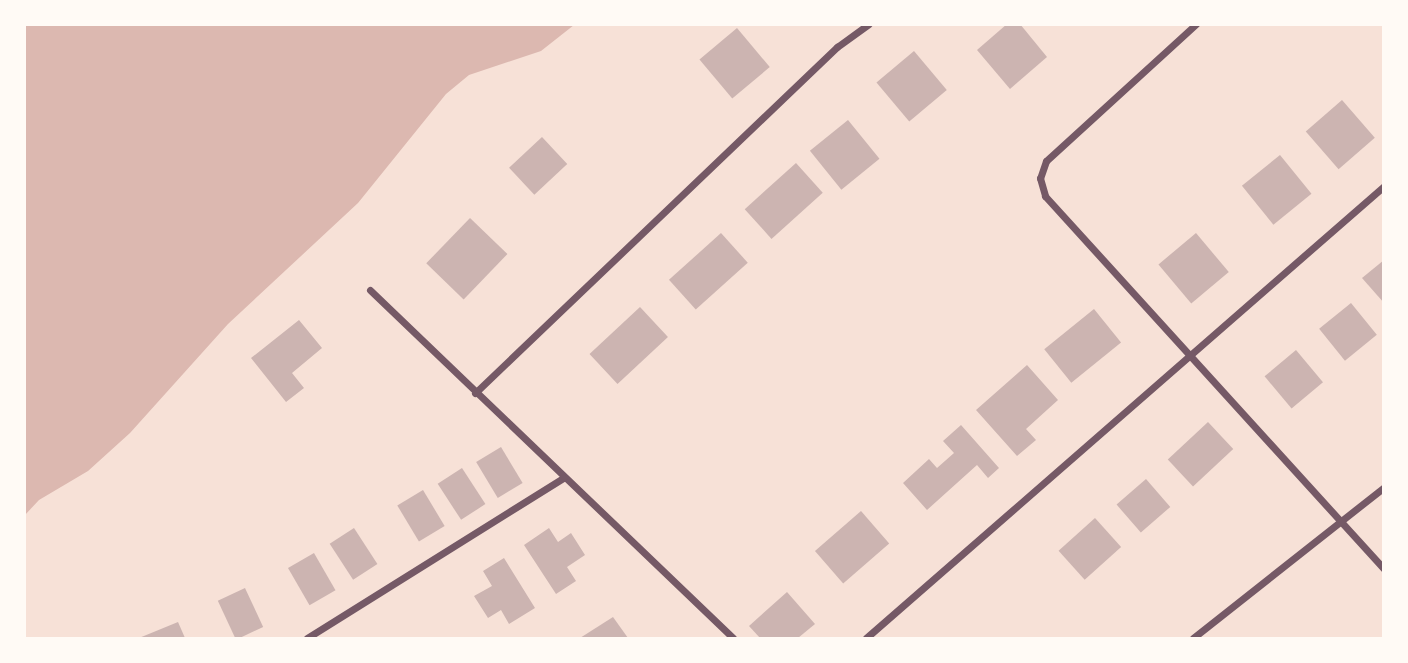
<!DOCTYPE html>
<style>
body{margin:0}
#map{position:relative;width:1408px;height:663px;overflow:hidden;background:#f7e1d7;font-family:Roboto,sans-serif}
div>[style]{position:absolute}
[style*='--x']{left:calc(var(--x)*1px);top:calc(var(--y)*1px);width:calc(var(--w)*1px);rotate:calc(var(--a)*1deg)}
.water>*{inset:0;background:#dcb8b0}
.building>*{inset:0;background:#ccb4b1;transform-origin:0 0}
.minor>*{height:7px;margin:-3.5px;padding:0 3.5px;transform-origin:3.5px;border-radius:3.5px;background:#755966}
span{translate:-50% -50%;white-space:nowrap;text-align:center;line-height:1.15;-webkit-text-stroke:5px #fffaf5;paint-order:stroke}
.frame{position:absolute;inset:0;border:26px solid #fffaf5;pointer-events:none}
</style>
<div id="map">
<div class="water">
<div style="clip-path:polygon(25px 24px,574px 24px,574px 25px,541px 51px,469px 75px,446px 94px,358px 203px,228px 324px,130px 433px,88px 471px,39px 500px,25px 515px)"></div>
</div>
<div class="building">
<div style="clip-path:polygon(1007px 24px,1020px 24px,1047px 57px,1010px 89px,977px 50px)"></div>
<div style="left:737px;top:28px;width:51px;height:49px;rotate:50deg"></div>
<div style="left:914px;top:51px;width:51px;height:49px;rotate:50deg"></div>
<div style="left:1342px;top:100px;width:50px;height:48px;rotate:49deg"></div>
<div style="left:848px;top:120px;width:50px;height:49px;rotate:51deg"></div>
<div style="left:542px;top:137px;width:37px;height:45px;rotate:47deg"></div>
<div style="left:1280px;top:155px;width:50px;height:49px;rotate:51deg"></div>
<div style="left:796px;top:163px;width:40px;height:69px;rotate:48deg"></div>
<div style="left:470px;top:218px;width:52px;height:63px;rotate:44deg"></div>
<div style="left:721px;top:233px;width:40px;height:70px;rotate:48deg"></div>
<div style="left:1196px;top:233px;width:51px;height:49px;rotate:50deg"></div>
<div style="clip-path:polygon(1384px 260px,1384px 303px,1362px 278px)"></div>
<div style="left:1351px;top:303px;width:41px;height:41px;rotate:51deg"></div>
<div style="left:640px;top:307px;width:41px;height:69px;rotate:47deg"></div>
<div style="left:1094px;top:309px;width:43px;height:64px;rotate:51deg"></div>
<div style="clip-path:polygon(299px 320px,322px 348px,292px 373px,304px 388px,286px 402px,251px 358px)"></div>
<div style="left:1296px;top:350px;width:42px;height:41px;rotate:50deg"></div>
<div style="clip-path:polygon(1027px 365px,1058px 400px,1026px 429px,1036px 440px,1017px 456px,976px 410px)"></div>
<div style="left:1208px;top:422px;width:37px;height:55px;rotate:47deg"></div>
<div style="clip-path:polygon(961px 425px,999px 468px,988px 478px,977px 465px,927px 510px,903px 483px,929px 459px,937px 468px,954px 453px,943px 441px)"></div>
<div style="left:501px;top:447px;width:42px;height:29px;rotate:59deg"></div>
<div style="left:462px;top:468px;width:43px;height:29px;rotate:57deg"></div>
<div style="left:1146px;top:479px;width:37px;height:39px;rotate:49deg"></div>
<div style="left:423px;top:490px;width:42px;height:30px;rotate:59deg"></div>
<div style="left:861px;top:511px;width:43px;height:61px;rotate:49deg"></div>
<div style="left:1095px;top:518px;width:39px;height:49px;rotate:48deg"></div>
<div style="left:354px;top:528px;width:43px;height:29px;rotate:57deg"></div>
<div style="clip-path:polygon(549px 528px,558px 542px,571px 533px,585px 555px,567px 567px,576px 581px,556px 594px,524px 545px)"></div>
<div style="left:314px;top:553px;width:43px;height:30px;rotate:60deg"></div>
<div style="clip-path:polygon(504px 558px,535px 608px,509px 624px,501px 610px,488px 618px,474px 596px,492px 586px,483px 571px)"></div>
<div style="left:245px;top:588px;width:43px;height:30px;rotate:65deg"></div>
<div style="clip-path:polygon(787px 592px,815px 624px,798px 638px,760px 638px,749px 626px)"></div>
<div style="clip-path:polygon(613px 617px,628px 638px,580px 638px)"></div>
<div style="clip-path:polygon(178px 622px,185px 638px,139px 638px)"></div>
</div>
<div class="minor">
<div style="--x:1196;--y:24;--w:203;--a:137.6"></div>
<div style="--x:1046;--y:161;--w:18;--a:109"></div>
<div style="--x:1040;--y:178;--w:19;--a:74"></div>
<div style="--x:1045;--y:196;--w:504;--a:47.73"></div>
<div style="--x:370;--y:290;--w:503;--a:43.79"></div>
<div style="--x:475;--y:393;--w:501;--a:-43.71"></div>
<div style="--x:837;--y:47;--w:39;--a:-36"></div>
<div style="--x:307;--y:638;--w:302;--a:-32"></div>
<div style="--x:866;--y:638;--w:687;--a:-41.11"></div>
<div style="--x:1193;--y:638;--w:243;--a:-38.3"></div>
</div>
<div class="frame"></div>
</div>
